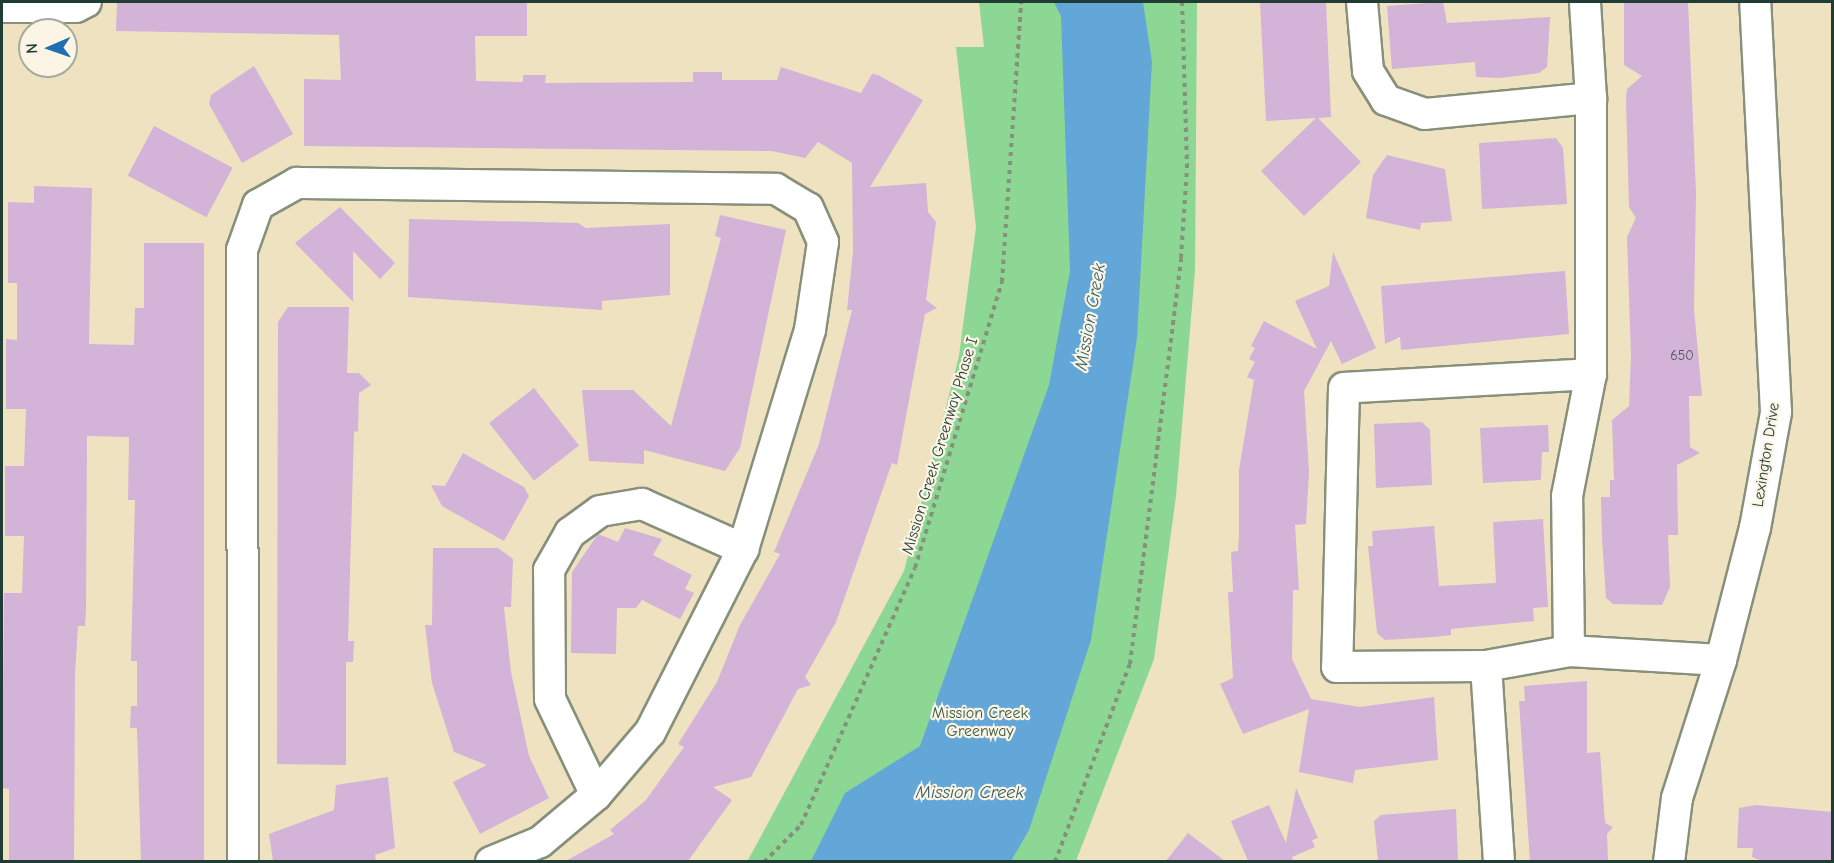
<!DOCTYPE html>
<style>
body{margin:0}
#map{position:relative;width:1834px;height:863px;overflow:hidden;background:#eee2c1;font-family:"Comic Neue",sans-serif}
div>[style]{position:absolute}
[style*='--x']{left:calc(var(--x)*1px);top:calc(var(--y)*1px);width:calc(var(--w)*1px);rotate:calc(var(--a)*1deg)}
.green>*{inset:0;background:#8cd794}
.water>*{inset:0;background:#62a7d7}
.building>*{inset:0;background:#d3b3d7;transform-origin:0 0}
.path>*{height:4px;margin-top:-2px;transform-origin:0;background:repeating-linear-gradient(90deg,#86907a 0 4.5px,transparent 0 9px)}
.roads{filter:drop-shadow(2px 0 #86907a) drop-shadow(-2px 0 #86907a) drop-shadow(0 2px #86907a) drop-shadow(0 -2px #86907a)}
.minor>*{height:30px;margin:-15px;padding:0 15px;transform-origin:15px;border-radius:15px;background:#fff}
span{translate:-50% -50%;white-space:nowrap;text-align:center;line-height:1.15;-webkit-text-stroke:4.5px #fcf5e5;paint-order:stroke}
.number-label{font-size:14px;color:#4c5a5d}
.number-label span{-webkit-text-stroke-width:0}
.street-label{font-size:16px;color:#1f3d34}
.park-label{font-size:16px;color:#355c47}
.water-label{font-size:18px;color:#335d65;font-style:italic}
.frame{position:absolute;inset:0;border:3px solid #1f3d34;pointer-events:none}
.north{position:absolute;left:18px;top:18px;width:60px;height:60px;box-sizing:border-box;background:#fcf5e5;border:2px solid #a4ab9e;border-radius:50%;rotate:268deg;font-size:16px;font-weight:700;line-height:24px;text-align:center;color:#1f3d34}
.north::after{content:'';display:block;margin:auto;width:21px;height:27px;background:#1f6fb2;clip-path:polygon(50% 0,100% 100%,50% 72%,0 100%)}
</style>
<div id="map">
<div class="green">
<div style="clip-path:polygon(979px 2px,1197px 2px,1195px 271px,1176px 496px,1154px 659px,1076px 861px,747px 862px,904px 571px,959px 356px,976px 227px,956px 47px,984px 47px)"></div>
</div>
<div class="water">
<div style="clip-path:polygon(1054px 2px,1143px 2px,1152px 62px,1137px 338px,1091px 640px,1029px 830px,1011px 861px,811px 861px,845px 793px,920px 746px,1049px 385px,1070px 271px,1061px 16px)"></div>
</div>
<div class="building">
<div style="clip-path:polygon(117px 2px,527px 3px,527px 36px,475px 36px,476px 81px,523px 82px,523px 75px,546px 75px,545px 83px,693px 82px,693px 72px,722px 72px,722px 80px,777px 80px,781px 67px,861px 93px,872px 74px,878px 75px,923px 100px,870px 187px,926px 183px,928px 212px,936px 222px,926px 300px,937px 308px,925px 314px,897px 465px,892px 463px,836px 622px,805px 677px,811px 685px,798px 689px,751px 777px,713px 787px,732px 800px,688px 861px,566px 861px,614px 834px,610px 830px,646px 800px,684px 747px,678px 744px,717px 682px,740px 625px,780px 554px,774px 552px,819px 444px,852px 310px,847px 310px,853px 252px,852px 163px,818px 142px,805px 158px,772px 151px,304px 146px,304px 79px,341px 80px,339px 35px,116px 31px)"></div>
<div style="clip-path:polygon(1260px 2px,1326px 2px,1331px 117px,1318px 118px,1361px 162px,1304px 216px,1261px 171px,1316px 118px,1266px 121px)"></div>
<div style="clip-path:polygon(1443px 2px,1447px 23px,1550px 17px,1547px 67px,1539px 73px,1500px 78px,1476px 77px,1475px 62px,1392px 69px,1387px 6px)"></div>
<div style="clip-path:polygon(1624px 2px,1688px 2px,1696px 193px,1694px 309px,1702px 396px,1689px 396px,1690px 447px,1700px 453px,1677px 465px,1678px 535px,1668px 535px,1670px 587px,1662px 605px,1613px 604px,1606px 598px,1602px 538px,1601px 497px,1610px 497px,1610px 480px,1614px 480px,1612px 420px,1629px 406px,1631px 356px,1627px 237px,1636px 218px,1629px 207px,1626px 98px,1627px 89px,1642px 76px,1624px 65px)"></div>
<div style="clip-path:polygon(254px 66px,293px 134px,242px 163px,209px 104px,211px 95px)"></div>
<div style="left:154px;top:126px;width:89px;height:56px;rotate:28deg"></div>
<div style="clip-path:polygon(1556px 138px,1563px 148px,1567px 204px,1482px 209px,1479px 143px)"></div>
<div style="clip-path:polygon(1387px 155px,1445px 169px,1452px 221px,1421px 223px,1420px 230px,1366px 218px,1373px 175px)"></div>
<div style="clip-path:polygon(34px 186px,92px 188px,89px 344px,134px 345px,135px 308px,144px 308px,144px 243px,204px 243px,204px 861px,141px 861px,137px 728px,130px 728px,131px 706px,137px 706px,137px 661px,131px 661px,135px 500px,128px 500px,129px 437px,87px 436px,86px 608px,85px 626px,78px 626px,75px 673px,74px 861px,9px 861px,9px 789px,2px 788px,4px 593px,22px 593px,24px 536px,5px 536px,5px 466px,24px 466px,26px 409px,6px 409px,6px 339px,17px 340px,17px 283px,8px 283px,8px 202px,34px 203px)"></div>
<div style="clip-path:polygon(340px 207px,395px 263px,380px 279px,353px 251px,353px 302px,295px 243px)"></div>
<div style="clip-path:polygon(720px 215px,786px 230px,740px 448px,725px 471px,644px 450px,644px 464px,589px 461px,582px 390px,633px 390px,671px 426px,721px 238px,715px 236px)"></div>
<div style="clip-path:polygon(409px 219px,578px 223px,586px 228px,670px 224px,670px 295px,602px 301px,602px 310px,408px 297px)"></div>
<div style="clip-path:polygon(1333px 252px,1376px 348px,1342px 364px,1331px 341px,1304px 391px,1309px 472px,1306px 524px,1295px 525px,1299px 590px,1293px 590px,1292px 659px,1311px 699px,1360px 707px,1434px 697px,1438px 760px,1355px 770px,1353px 783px,1299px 772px,1309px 709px,1243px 734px,1220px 684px,1233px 678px,1228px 592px,1233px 592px,1231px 552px,1238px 551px,1239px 536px,1239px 470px,1254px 380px,1247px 377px,1255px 362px,1249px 359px,1255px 348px,1251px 346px,1264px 321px,1317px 349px,1295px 301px,1329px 286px)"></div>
<div style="clip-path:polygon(1565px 271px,1569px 334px,1401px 350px,1400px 337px,1385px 344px,1381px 286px)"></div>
<div style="clip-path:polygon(288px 307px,349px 307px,347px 373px,359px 373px,371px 385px,359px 393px,358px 432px,354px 431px,348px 641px,354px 641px,353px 662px,346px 662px,346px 765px,277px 764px,278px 322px)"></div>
<div style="left:534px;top:388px;width:73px;height:57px;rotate:52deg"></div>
<div style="clip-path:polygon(1422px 422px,1430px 430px,1432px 485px,1376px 488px,1374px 424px)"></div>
<div style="clip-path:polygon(1548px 425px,1549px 452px,1542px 452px,1541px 480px,1483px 483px,1480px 428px)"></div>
<div style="clip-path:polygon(463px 453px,524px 487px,529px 496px,504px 541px,442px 506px,431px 485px,445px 486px)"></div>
<div style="clip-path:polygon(1543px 519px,1548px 607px,1533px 608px,1534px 621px,1451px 629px,1451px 635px,1434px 637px,1385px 640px,1377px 633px,1368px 546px,1373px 546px,1372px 531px,1434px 526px,1439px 586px,1496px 583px,1493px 522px)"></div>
<div style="clip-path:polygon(625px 528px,662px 539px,653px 555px,692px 575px,685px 589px,694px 593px,680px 619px,642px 600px,636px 608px,617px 608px,616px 654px,571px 653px,572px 572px,598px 534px,618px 542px)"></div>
<div style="clip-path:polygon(433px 548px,498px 548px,513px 559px,511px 607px,504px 607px,511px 672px,529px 756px,549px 798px,480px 834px,453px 782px,487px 765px,454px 752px,432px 683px,425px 625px,432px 625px)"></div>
<div style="clip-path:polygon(1587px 681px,1587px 753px,1600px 752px,1605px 823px,1613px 827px,1607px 834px,1608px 861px,1530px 861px,1519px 701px,1525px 701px,1524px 686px)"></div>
<div style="clip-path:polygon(388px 777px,395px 848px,375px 855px,376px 861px,273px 861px,269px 834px,334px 810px,336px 785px)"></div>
<div style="clip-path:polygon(1296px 788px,1318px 838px,1312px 840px,1315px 847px,1292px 857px,1293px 861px,1248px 861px,1231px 821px,1269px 805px,1286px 843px)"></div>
<div style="clip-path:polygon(1756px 805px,1833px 812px,1833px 861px,1762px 861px,1752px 857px,1753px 848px,1737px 848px,1739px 808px)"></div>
<div style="clip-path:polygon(1456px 809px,1458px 861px,1378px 861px,1374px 821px,1381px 815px)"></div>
<div style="clip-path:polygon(1188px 833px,1225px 861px,1166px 861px)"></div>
</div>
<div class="path">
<div style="--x:764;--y:862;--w:52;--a:-45"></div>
<div style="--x:801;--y:825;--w:281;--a:-66.1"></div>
<div style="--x:915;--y:568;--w:299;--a:-73.1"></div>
<div style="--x:1002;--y:282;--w:281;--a:-86.1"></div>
<div style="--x:1055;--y:862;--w:212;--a:-69.3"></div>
<div style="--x:1130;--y:664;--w:409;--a:-82.8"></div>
<div style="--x:1181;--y:258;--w:90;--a:-86.2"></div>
<div style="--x:1187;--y:168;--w:166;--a:-91.7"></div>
</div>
<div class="roads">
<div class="minor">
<div style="--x:1362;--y:2;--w:69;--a:85"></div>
<div style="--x:1368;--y:71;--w:34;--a:58"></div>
<div style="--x:1386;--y:100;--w:41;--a:19.7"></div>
<div style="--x:1425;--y:114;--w:167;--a:-5.5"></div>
<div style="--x:2;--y:7;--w:74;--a:0"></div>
<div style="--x:76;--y:7;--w:11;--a:-27"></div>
<div style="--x:1591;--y:374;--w:247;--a:176.8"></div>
<div style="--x:1344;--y:388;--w:279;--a:91.4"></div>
<div style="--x:1337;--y:667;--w:149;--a:-0.4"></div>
<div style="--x:1486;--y:666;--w:84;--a:-10.2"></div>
<div style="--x:1569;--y:651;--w:152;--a:3.4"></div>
<div style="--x:1569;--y:651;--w:155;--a:-90.7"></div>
<div style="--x:1567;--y:496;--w:124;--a:-78.9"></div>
<div style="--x:1591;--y:374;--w:276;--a:-90"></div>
<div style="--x:1591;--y:98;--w:96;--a:-93.6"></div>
<div style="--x:1486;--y:666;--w:196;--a:86.2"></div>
<div style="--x:596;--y:795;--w:106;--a:-115.6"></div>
<div style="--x:550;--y:699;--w:129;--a:-90.4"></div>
<div style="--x:549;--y:570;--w:43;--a:-60.4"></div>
<div style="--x:570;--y:533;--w:37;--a:-36"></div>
<div style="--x:600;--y:511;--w:43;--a:-9.5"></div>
<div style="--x:642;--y:504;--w:111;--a:24"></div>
<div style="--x:243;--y:862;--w:612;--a:-90.09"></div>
<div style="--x:242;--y:250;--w:48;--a:-70.4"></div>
<div style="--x:258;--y:205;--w:45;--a:-29.4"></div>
<div style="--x:297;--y:183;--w:479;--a:0.7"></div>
<div style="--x:776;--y:189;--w:37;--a:31"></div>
<div style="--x:808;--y:208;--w:37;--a:66"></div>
<div style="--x:823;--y:242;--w:89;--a:98.4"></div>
<div style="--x:810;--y:330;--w:229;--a:107"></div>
<div style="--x:743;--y:549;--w:205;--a:116.9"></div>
<div style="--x:650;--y:732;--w:83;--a:130.6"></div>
<div style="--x:596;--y:795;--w:73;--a:140"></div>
<div style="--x:540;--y:842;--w:53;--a:157.8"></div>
<div style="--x:1669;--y:862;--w:64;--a:-82.9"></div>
<div style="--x:1677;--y:798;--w:145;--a:-72.3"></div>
<div style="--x:1721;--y:660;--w:136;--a:-75.6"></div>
<div style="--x:1755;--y:528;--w:118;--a:-79.7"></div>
<div style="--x:1776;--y:412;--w:411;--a:-92.9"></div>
</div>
</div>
<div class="number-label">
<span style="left:1682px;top:356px">650</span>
</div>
<div class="street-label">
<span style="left:940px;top:446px;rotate:-73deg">Mission Creek Greenway Phase I</span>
<span style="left:1766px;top:455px;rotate:-81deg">Lexington Drive</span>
</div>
<div class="park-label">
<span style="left:980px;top:722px">Mission Creek<br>Greenway</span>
</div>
<div class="water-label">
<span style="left:1091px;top:317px;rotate:-80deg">Mission Creek</span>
<span style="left:970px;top:793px">Mission Creek</span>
</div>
<div class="frame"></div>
<div class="north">N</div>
</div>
